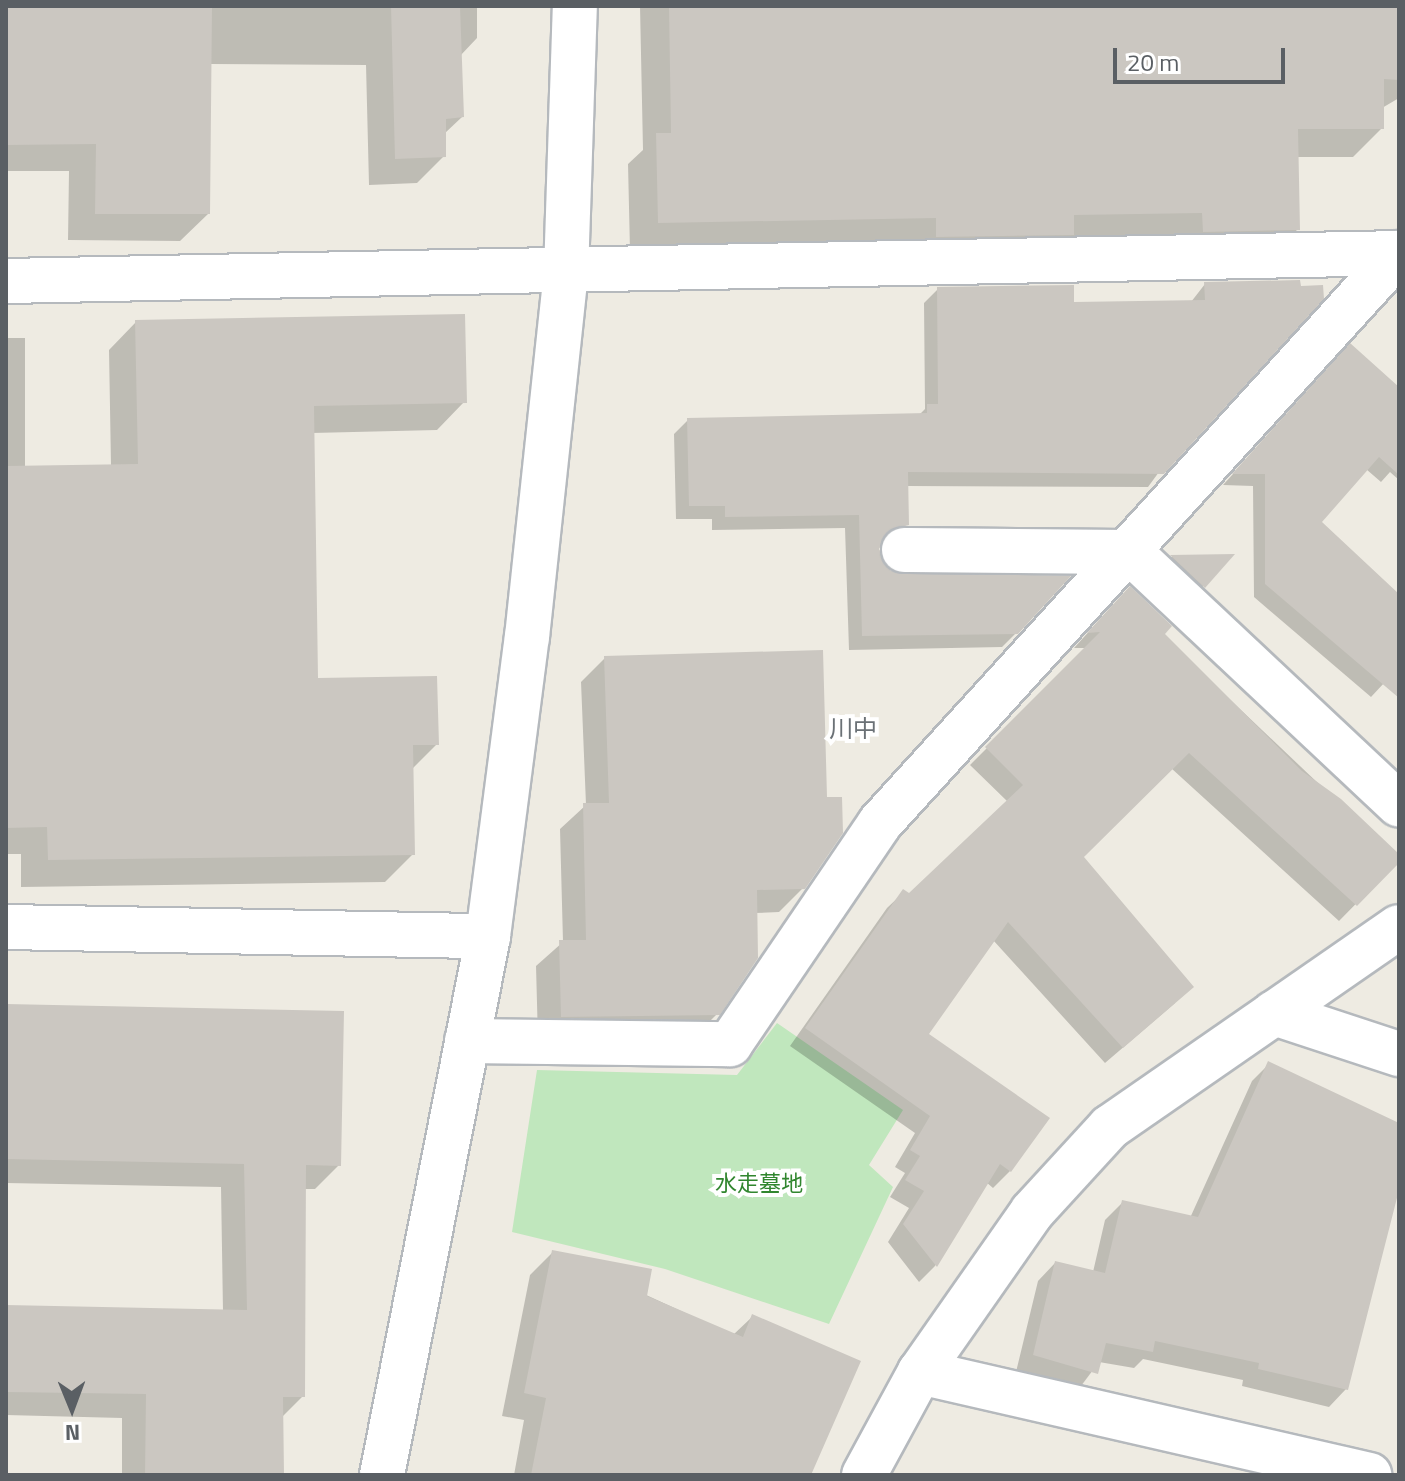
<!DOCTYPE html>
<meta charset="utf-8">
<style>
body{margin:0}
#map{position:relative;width:1405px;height:1481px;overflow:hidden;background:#eeebe2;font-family:"Titillium Web","Noto Sans JP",sans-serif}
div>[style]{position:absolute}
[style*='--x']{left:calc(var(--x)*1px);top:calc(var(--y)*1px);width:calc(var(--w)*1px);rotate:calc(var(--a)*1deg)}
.green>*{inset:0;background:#c0e7bd}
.shadow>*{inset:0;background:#0003}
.building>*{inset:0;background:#cbc7c1}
.roads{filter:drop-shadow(2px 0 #b5b9bd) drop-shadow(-2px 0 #b5b9bd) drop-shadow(0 2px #b5b9bd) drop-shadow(0 -2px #b5b9bd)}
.minor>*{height:44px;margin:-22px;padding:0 22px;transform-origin:22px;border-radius:22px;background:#fff}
.tertiary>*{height:44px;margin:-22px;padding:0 22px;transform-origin:22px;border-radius:22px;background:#fff}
span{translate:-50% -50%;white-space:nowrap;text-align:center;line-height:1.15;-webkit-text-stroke:8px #fff;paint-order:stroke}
.park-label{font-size:22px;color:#31862f}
.neighbourhood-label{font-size:24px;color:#6b7176}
.frame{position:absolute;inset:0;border:8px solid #5a5f64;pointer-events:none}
.north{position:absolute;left:32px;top:1369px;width:80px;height:80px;-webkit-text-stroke:6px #fff;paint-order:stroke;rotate:179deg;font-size:22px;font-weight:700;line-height:32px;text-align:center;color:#5a5f64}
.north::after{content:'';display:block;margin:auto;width:28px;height:36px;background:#5a5f64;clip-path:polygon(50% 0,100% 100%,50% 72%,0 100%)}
.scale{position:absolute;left:1113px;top:48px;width:172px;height:36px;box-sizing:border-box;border:4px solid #5a5f64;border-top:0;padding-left:10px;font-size:24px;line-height:28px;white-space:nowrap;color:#5a5f64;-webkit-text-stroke:6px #fff;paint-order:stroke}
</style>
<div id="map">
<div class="green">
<div style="clip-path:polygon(777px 1023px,903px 1110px,869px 1165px,893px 1187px,829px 1324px,665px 1269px,512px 1232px,537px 1070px,737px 1075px)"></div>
</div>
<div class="shadow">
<div style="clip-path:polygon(6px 6px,477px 6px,477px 38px,460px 56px,462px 117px,444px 134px,444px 156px,417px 183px,369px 185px,366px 65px,209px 64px,208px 214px,180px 241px,68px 240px,69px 171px,6px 171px)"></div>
<div style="clip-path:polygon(640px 6px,1399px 6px,1399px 98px,1382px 108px,1382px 128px,1353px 157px,1296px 157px,1298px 229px,1268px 258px,630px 251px,628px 164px,643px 150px)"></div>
<div style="clip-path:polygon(1298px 282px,1148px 487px,906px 486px,907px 524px,877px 549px,889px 573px,1017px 632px,1002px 647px,849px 650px,845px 528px,712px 530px,712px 519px,676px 519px,674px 434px,688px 420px,918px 416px,925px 409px,924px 303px,938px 289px,1072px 304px,1191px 302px,1205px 284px)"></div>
<div style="clip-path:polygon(136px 322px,464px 402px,437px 430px,312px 433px,316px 680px,437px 744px,412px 769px,413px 854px,385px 882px,21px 887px,21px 854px,6px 854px,6px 338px,25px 338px,25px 467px,111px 466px,109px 350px)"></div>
<div style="clip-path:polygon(1338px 358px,1399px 390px,1399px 480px,1390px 472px,1381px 482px,1366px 469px,1320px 522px,1399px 595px,1399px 667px,1371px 697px,1254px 597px,1253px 486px,1223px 485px)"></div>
<div style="clip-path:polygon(1230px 556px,1196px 594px,1163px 564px,1170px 557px)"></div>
<div style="clip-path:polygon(1113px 605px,1162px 635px,1399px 860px,1339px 921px,1171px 768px,1081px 857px,1175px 1003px,1105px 1063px,993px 940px,927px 1034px,1010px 1171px,993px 1188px,986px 1182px,935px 1266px,919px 1282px,888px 1242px,909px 1208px,890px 1197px,905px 1173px,895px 1167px,915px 1133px,790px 1046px,887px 908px,904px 892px,909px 896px,1008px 802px,970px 765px,1087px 648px,1074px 648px)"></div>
<div style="clip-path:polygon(605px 658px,803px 888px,779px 912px,755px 913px,718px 1013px,694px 1037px,538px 1040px,536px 966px,563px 942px,560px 829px,586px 805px,581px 682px)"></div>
<div style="clip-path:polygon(6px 1006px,339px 1165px,315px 1189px,304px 1189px,303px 1396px,281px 1418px,282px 1475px,122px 1475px,122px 1418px,6px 1415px,6px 1307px,223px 1312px,221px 1187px,6px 1183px)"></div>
<div style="clip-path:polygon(1269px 1064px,1399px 1125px,1399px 1180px,1346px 1389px,1329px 1407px,1242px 1386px,1243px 1380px,1143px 1359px,1134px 1368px,1099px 1362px,1078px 1390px,1016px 1372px,1038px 1281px,1055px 1263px,1093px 1272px,1105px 1220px,1123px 1202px,1190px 1218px,1252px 1081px)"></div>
<div style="clip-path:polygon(553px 1252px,733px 1335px,752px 1317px,809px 1475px,514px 1475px,524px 1420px,502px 1416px,530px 1275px)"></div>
</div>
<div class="building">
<div style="clip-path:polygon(6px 6px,212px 6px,210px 214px,95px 214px,96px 144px,6px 145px)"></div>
<div style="clip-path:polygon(391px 6px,460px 6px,464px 117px,446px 119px,446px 157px,395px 159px)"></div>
<div style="clip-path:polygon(669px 6px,1399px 6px,1399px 80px,1384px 79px,1384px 129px,1298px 129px,1300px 230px,1203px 232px,1202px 213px,1074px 215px,1074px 235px,936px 237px,936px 218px,658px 223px,656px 133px,671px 133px)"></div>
<div style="clip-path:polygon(1300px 280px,1301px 286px,1323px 285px,1324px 299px,1164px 474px,908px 472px,909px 525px,891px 529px,879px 549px,891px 571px,1071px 576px,1018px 634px,862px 636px,859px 515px,725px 517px,725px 506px,689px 506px,687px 418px,927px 413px,927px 404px,938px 404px,937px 287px,1074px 285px,1074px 302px,1205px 300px,1204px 282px)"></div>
<div style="clip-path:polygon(465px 314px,467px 403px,314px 406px,318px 678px,437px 676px,439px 745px,413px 745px,415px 855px,48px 860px,47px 827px,6px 828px,6px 466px,138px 464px,135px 320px)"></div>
<div style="clip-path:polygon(1350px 343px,1399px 387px,1399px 475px,1379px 457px,1322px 522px,1399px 594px,1399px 698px,1265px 584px,1265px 474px,1232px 474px)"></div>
<div style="clip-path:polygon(1235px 554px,1205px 588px,1170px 555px)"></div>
<div style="clip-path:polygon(1130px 586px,1172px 626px,1165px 634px,1302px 771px,1341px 799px,1399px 854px,1399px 863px,1357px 906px,1189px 753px,1084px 857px,1194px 987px,1123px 1048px,1008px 922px,929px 1034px,1050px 1118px,1011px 1172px,1000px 1164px,937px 1267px,903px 1224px,924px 1191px,905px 1180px,920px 1156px,910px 1150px,930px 1116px,805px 1028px,903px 889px,909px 893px,1023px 785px,985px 747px,1100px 632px,1087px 633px)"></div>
<div style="clip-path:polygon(823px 650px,827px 797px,842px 797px,843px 833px,805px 889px,757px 890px,758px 958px,720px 1015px,561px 1017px,559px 940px,586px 940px,583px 803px,609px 803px,604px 656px)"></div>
<div style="clip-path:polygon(6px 1004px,344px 1011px,341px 1166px,306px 1165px,305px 1397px,283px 1397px,284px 1475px,145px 1475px,146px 1394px,6px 1392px,6px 1305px,247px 1310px,244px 1164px,6px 1159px)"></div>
<div style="clip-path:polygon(1268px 1061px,1399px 1123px,1399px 1190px,1348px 1390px,1258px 1369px,1259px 1363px,1155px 1341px,1153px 1352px,1106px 1343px,1098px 1374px,1033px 1355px,1055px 1261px,1105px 1273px,1122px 1200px,1198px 1217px)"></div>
<div style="clip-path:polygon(552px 1250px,652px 1269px,647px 1296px,743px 1337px,752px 1314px,861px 1361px,811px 1475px,531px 1475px,546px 1398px,524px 1393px)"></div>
</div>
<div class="roads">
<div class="minor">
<div style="--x:6;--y:281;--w:1393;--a:-1.15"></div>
<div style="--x:904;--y:550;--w:226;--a:0.5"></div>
<div style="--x:1130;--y:552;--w:369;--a:43.2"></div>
<div style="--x:6;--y:927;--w:482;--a:1.1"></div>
<div style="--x:1274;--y:1013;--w:132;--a:18.2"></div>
<div style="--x:467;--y:1041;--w:263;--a:0.7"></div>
<div style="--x:730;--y:1044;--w:267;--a:-55.8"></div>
<div style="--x:880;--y:823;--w:771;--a:-47.68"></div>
<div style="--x:920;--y:1372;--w:461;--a:12.9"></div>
</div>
<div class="tertiary">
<div style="--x:382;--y:1475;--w:549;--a:-78.87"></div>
<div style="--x:488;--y:936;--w:302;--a:-82.6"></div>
<div style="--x:527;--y:637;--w:366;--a:-83.9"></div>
<div style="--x:566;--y:273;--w:267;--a:-88.1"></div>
<div style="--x:864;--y:1475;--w:117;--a:-61.5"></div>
<div style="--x:920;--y:1372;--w:195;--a:-55"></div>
<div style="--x:1032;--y:1212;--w:115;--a:-47.5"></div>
<div style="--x:1110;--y:1127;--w:351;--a:-34.7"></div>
</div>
</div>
<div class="park-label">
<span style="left:759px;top:1184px">水走墓地</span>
</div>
<div class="neighbourhood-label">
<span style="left:853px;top:729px">川中</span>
</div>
<div class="frame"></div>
<div class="north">N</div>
<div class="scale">20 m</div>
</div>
